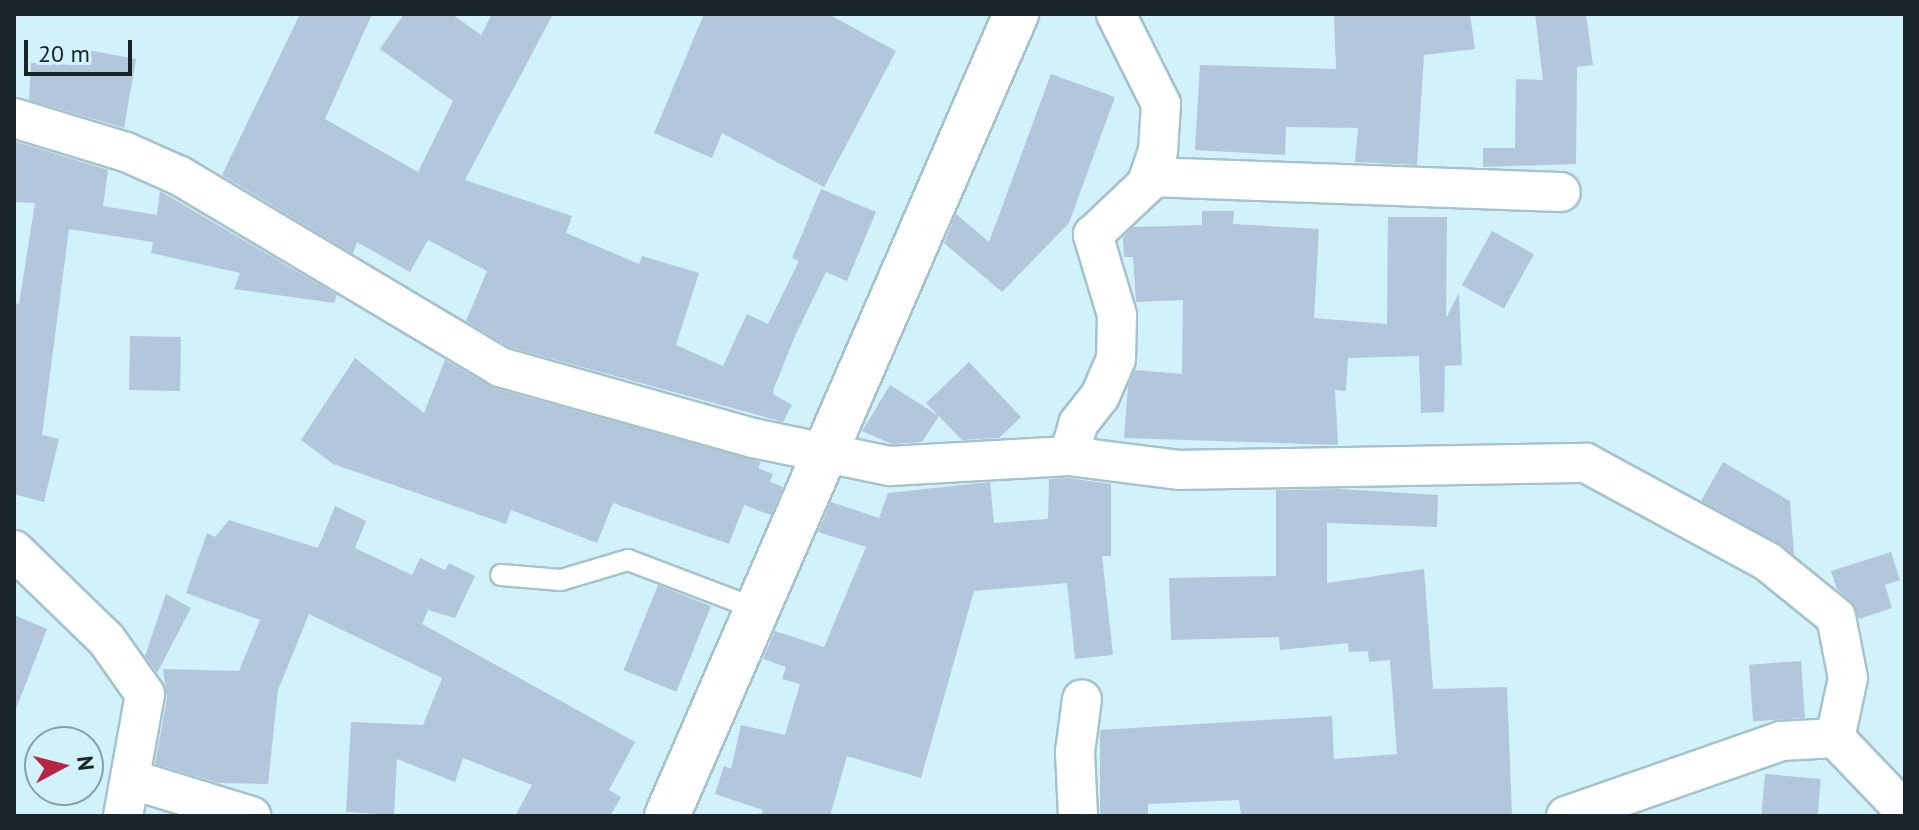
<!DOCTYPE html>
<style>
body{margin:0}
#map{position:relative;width:1919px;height:830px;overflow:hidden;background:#d1f1fb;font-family:"PT Sans",sans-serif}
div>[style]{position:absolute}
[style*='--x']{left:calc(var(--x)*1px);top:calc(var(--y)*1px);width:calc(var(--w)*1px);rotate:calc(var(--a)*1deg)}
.building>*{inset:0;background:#b2c7db;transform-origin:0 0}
.roads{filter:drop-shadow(2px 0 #a4c3cc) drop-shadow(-2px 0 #a4c3cc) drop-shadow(0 2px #a4c3cc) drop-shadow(0 -2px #a4c3cc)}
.service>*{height:20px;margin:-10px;padding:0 10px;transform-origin:10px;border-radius:10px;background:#fff}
.minor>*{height:38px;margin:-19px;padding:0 19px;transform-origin:19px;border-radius:19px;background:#fff}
.tertiary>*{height:44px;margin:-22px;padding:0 22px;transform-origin:22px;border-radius:22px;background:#fff}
span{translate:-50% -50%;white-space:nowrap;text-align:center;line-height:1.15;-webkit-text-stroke:6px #d1f1fb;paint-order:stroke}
.frame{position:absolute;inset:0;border:16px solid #182428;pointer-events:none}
.north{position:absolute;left:24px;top:726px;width:80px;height:80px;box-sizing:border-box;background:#d1f1fb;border:2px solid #879fa7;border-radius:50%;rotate:83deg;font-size:22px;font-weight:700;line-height:32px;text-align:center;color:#182428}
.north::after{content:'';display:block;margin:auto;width:28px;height:36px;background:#b72546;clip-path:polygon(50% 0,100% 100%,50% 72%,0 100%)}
.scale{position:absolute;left:24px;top:40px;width:108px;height:36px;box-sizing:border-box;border:4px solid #182428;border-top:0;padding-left:10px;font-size:24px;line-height:28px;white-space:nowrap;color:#182428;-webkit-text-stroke:6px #d1f1fb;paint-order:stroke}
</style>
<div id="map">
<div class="building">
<div style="clip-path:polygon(300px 14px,372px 14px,325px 119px,418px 172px,453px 101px,380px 49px,404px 14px,452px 14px,481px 35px,492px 14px,553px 14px,465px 180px,572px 216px,566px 233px,639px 264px,642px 256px,699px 273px,676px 345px,723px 366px,747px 314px,768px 324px,799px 261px,792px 258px,821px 189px,876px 212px,847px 281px,826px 272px,795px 336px,774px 388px,773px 394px,792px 405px,783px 422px,509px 347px,466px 321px,487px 271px,428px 240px,410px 272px,357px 242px,353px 254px,222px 175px)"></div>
<div style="clip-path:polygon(704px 14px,828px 14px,896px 51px,824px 187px,722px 133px,712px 158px,654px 133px)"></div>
<div style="clip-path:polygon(1334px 14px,1470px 14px,1475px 49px,1424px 55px,1417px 165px,1355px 162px,1358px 128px,1286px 127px,1285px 155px,1195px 150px,1200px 65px,1336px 69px)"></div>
<div style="clip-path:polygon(1535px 14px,1586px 14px,1593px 65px,1577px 67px,1576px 164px,1483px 167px,1483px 148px,1515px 148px,1516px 79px,1543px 80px)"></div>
<div style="clip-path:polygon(76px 48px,136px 59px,124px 128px,29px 100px,31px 63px,73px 65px)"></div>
<div style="clip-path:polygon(1051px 74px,1115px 97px,1069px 223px,1002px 292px,944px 243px,956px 214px,989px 242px)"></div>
<div style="clip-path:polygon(14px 141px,108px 170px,103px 206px,157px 215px,160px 191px,337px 295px,334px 303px,234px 289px,240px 273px,151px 253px,153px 242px,69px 229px,42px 435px,59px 439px,44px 502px,14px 494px,14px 303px,19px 304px,35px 203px,14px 202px)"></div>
<div style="clip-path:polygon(1202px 211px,1234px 211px,1233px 224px,1319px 229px,1314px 318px,1387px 324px,1388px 217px,1447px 217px,1446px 318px,1459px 293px,1462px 365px,1445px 366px,1444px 412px,1421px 413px,1419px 356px,1348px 358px,1346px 391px,1335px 390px,1338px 445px,1124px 438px,1128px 386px,1135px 370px,1182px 374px,1183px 300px,1136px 302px,1133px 257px,1124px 257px,1123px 237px,1133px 227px,1202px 225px)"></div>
<div style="left:1492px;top:231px;width:48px;height:62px;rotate:29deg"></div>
<div style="left:130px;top:336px;width:51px;height:54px;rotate:1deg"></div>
<div style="clip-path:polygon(355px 358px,424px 413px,445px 360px,494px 388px,761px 462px,758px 468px,773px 474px,770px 482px,783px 487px,771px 515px,744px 505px,729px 544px,613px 503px,597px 543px,511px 510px,506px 524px,333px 464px,301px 440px)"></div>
<div style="clip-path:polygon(969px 362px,1021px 417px,999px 438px,962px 440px,926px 403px)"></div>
<div style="clip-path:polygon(890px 385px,939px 416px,922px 442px,892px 444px,862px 431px)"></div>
<div style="clip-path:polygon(1723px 462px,1790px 501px,1794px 555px,1701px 501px)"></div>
<div style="clip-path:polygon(1068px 478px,1111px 484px,1111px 556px,1102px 556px,1113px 655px,1075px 659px,1067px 583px,974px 591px,921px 778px,847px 756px,830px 816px,761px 816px,763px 810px,715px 794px,724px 766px,731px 769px,741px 725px,785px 735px,800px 684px,782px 679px,786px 667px,763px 659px,775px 631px,824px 647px,866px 547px,818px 532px,831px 502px,879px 518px,888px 493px,990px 482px,994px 523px,1048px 519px,1049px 479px)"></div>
<div style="clip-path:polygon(1340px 489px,1438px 495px,1437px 527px,1327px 523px,1327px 583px,1424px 569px,1433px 689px,1507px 687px,1512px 816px,1241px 816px,1239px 800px,1148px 804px,1148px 816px,1100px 816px,1100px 730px,1332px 716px,1334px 759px,1397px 754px,1390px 660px,1369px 662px,1368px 651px,1349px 652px,1348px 643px,1280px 650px,1279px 637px,1171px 640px,1169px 578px,1276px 576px,1276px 490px)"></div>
<div style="clip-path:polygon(335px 506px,366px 521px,355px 548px,412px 575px,420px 558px,445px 570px,449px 563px,475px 576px,455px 618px,428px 610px,422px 624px,635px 742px,609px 790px,621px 797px,610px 816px,515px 816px,532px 785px,463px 758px,455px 782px,397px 759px,394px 815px,346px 812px,351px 722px,423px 725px,442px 678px,309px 614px,278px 690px,268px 784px,218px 783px,155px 764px,167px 698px,163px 669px,239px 671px,260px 620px,186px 593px,207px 533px,215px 537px,229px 520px,318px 548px)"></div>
<div style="clip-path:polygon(1891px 552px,1900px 580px,1885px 585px,1892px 608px,1859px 619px,1851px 601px,1837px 589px,1831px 571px)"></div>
<div style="left:658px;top:585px;width:57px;height:92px;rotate:22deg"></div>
<div style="clip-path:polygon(166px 594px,191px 608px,157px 673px,145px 656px)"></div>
<div style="clip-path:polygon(14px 615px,47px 629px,16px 709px,14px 709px)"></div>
<div style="left:1801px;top:661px;width:57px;height:52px;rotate:86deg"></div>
<div style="left:1765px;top:774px;width:56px;height:42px;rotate:5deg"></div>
</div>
<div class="roads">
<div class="service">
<div style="--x:501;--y:575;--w:60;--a:4.8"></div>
<div style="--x:561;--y:580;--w:70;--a:-16.6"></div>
<div style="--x:628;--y:560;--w:138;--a:20.8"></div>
</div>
<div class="minor">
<div style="--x:14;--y:118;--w:117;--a:16.9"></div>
<div style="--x:126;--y:152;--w:59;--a:24"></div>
<div style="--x:180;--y:176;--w:373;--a:30.8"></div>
<div style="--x:500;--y:367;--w:263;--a:15.7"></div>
<div style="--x:753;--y:438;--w:140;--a:11.6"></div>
<div style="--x:890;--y:466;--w:179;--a:-3.2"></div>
<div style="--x:1069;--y:456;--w:112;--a:7.2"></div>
<div style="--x:1180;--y:470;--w:406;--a:-1"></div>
<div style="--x:1586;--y:463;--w:207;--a:28.5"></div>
<div style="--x:1768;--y:562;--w:87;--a:39"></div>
<div style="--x:1836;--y:617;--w:62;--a:78.9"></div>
<div style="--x:1848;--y:678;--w:61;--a:102.2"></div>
<div style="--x:1149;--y:177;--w:412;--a:2.1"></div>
<div style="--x:1069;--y:456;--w:33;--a:-74"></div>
<div style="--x:1078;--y:424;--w:36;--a:-52"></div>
<div style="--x:1100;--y:396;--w:40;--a:-66.6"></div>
<div style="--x:1116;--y:359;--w:44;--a:-88.7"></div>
<div style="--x:1117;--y:315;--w:84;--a:-106.7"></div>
<div style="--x:1093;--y:235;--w:74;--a:-43.4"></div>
<div style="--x:1147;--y:184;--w:35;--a:-72"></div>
<div style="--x:1158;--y:151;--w:47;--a:-86.3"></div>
<div style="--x:1161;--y:104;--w:101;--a:-116.6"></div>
<div style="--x:14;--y:550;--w:128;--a:44.1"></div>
<div style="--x:106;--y:639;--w:67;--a:54.7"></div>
<div style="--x:145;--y:694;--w:124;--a:100.2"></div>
<div style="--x:1835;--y:738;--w:93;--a:46.3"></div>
<div style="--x:130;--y:779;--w:127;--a:17"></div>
<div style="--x:1078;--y:816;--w:64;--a:-92.7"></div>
<div style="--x:1075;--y:752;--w:53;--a:-82.5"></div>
<div style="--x:1566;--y:816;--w:228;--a:-19.2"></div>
<div style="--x:1781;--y:741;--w:54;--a:-3.2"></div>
</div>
<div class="tertiary">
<div style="--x:667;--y:816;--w:875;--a:-66.48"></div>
</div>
</div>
<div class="frame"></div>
<div class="north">N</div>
<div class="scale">20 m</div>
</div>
